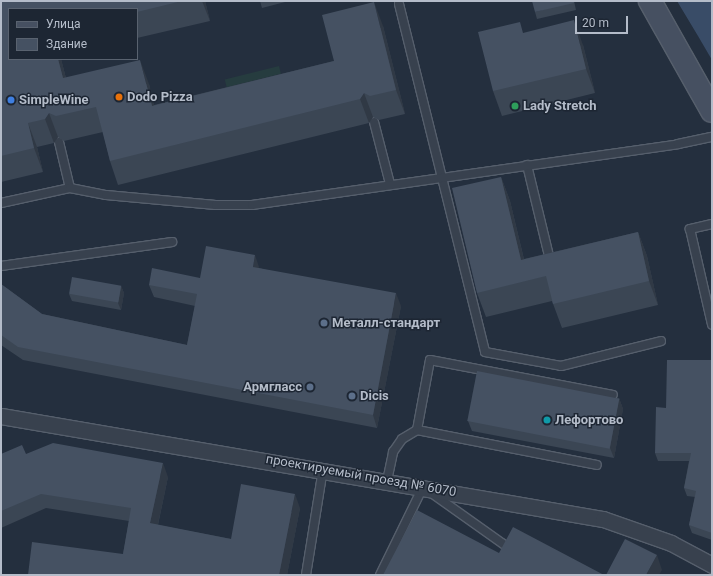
<!DOCTYPE html>
<meta charset="utf-8">
<style>
body{margin:0}
#map{position:relative;width:713px;height:576px;overflow:hidden;background:#242f3e;font-family:Roboto,sans-serif}
div>[style]{position:absolute}
[style*='--x']{left:calc(var(--x)*1px);top:calc(var(--y)*1px);width:calc(var(--w)*1px);rotate:calc(var(--a)*1deg)}
.green>*{inset:0;background:#263c3f;transform-origin:0 0}
.water>*{inset:0;background:#394c67}
.roads{filter:drop-shadow(1px 0 #565f6c) drop-shadow(-1px 0 #565f6c) drop-shadow(0 1px #565f6c) drop-shadow(0 -1px #565f6c)}
.service>*{height:8px;margin:-4px;padding:0 4px;transform-origin:4px;border-radius:4px;background:#38414e}
.minor>*{height:15px;margin:-7.5px;padding:0 7.5px;transform-origin:7.5px;border-radius:7.5px;background:#38414e}
.secondary>*{height:22px;margin:-11px;padding:0 11px;transform-origin:11px;border-radius:11px;background:#465061}
.wall>*{inset:0;background:#3b4654}
.shaded-wall>*{inset:0;background:#303945}
.building>*{inset:0;background:#455162;transform-origin:0 0}
.dots>*{width:11px;height:11px;translate:-50% -50%;box-sizing:border-box;border:2px solid #1d2633;border-radius:50%}
span{translate:-50% -50%;white-space:nowrap;text-align:center;line-height:1.15;-webkit-text-stroke:3px #1d2633;paint-order:stroke}
.poi-label{font-size:13px;color:#b4bcc9;font-weight:700}
.left{translate:0 -50%;text-align:left}
.right{translate:-100% -50%;text-align:right}
.street-label{font-size:13px;color:#b4bcc9}
.frame{position:absolute;inset:0;border:2px solid #b4bcc9;pointer-events:none}
.legend{position:absolute;left:8px;top:8px;width:130px;height:52px;box-sizing:border-box;background:#1d2633;border:1px solid #59626f;margin:0;padding:5px 7px;list-style:none;font-size:12px;color:#b4bcc9}
.legend li{display:flex;align-items:center;gap:8px;height:20px}
.legend b{width:20px;border:1px solid #59626f}
.scale{position:absolute;left:575px;top:16px;width:53px;height:18px;box-sizing:border-box;border:2px solid #b4bcc9;border-top:0;padding-left:5px;font-size:12px;line-height:14px;white-space:nowrap;color:#b4bcc9;-webkit-text-stroke:3px #1d2633;paint-order:stroke}
</style>
<div id="map">
<div class="green">
<div style="left:279px;top:66px;width:8px;height:56px;rotate:76deg"></div>
</div>
<div class="water">
<div style="clip-path:polygon(677px 1px,712px 1px,712px 60px,698px 36px)"></div>
</div>
<div class="roads">
<div class="service">
<div style="--x:399;--y:4;--w:358;--a:76.1"></div>
<div style="--x:485;--y:352;--w:77;--a:10.4"></div>
<div style="--x:561;--y:366;--w:103;--a:-14"></div>
<div style="--x:374;--y:122;--w:64;--a:75.5"></div>
<div style="--x:59;--y:142;--w:47;--a:76.6"></div>
<div style="--x:527;--y:165;--w:102;--a:76.4"></div>
<div style="--x:1;--y:203;--w:71;--a:-12.3"></div>
<div style="--x:70;--y:188;--w:37;--a:11"></div>
<div style="--x:106;--y:195;--w:110;--a:5.2"></div>
<div style="--x:216;--y:205;--w:36;--a:0"></div>
<div style="--x:252;--y:205;--w:430;--a:-8.1"></div>
<div style="--x:678;--y:144;--w:35;--a:-12"></div>
<div style="--x:712;--y:224;--w:23;--a:167"></div>
<div style="--x:690;--y:229;--w:98;--a:77"></div>
<div style="--x:1;--y:266;--w:173;--a:-8"></div>
<div style="--x:417;--y:430;--w:183;--a:11"></div>
<div style="--x:387;--y:481;--w:30;--a:-78"></div>
<div style="--x:393;--y:452;--w:16;--a:-55"></div>
<div style="--x:402;--y:439;--w:17;--a:-31"></div>
<div style="--x:417;--y:430;--w:71;--a:-79.5"></div>
<div style="--x:430;--y:360;--w:186;--a:10.8"></div>
<div style="--x:306;--y:575;--w:107;--a:-80.9"></div>
<div style="--x:380;--y:575;--w:98;--a:-64"></div>
<div style="--x:423;--y:487;--w:102;--a:35.4"></div>
</div>
<div class="minor">
<div style="--x:1;--y:416;--w:611;--a:9.71"></div>
<div style="--x:603;--y:519;--w:72;--a:19.4"></div>
<div style="--x:671;--y:543;--w:47;--a:28.2"></div>
</div>
<div class="secondary">
<div style="--x:650;--y:1;--w:126;--a:60.6"></div>
</div>
</div>
<div class="wall">
<div style="clip-path:polygon(1px 1px,205px 1px,210px 21px,137px 38px,137px 9px,9px 9px,9px 59px,61px 59px,66px 78px,149px 84px,154px 105px,334px 61px,383px 26px,405px 114px,379px 120px,373px 117px,369px 123px,118px 185px,110px 161px,103px 132px,64px 141px,58px 137px,54px 143px,37px 147px,43px 172px,1px 182px)"></div>
<div style="clip-path:polygon(260px 1px,289px 1px,262px 8px)"></div>
<div style="clip-path:polygon(574px 1px,576px 10px,537px 19px,535px 12px)"></div>
<div style="clip-path:polygon(524px 33px,583px 45px,595px 93px,502px 116px,493px 91px)"></div>
<div style="clip-path:polygon(501px 177px,510px 201px,524px 259px,638px 232px,647px 256px,658px 305px,562px 328px,552px 301px,486px 317px,477px 293px)"></div>
<div style="clip-path:polygon(259px 268px,401px 306px,377px 428px,23px 360px,1px 345px,1px 284px,42px 314px,187px 345px,195px 306px,154px 297px,149px 285px,200px 278px)"></div>
<div style="clip-path:polygon(121px 286px,124px 293px,121px 310px,72px 301px,69px 294px)"></div>
<div style="clip-path:polygon(712px 360px,712px 540px,692px 533px,689px 525px,695px 497px,687px 496px,684px 488px,689px 461px,658px 461px,655px 453px,666px 408px)"></div>
<div style="clip-path:polygon(619px 398px,623px 409px,614px 458px,472px 431px,468px 421px)"></div>
<div style="clip-path:polygon(1px 454px,26px 454px,168px 477px,158px 525px,231px 539px,300px 508px,287px 575px,123px 554px,129px 521px,46px 508px,1px 528px)"></div>
</div>
<div class="shaded-wall">
<div style="clip-path:polygon(202px 1px,205px 1px,210px 21px)"></div>
<div style="clip-path:polygon(374px 2px,383px 26px,405px 114px,396px 90px)"></div>
<div style="clip-path:polygon(574px 20px,583px 45px,595px 93px,586px 69px)"></div>
<div style="clip-path:polygon(58px 59px,61px 59px,72px 102px,63px 78px)"></div>
<div style="clip-path:polygon(140px 60px,149px 84px,160px 130px,152px 106px)"></div>
<div style="clip-path:polygon(364px 93px,373px 117px,369px 123px,360px 99px)"></div>
<div style="clip-path:polygon(49px 113px,58px 137px,54px 143px,45px 119px)"></div>
<div style="clip-path:polygon(28px 123px,37px 147px,43px 172px,34px 148px)"></div>
<div style="clip-path:polygon(501px 177px,510px 201px,529px 281px,521px 260px)"></div>
<div style="clip-path:polygon(638px 232px,647px 256px,658px 305px,649px 281px)"></div>
<div style="clip-path:polygon(255px 255px,259px 267px,257px 279px,253px 267px)"></div>
<div style="clip-path:polygon(121px 286px,124px 293px,121px 310px,118px 303px)"></div>
<div style="clip-path:polygon(396px 293px,401px 306px,377px 428px,373px 415px)"></div>
<div style="clip-path:polygon(619px 398px,623px 409px,614px 458px,610px 448px)"></div>
<div style="clip-path:polygon(163px 463px,168px 477px,155px 538px,150px 523px)"></div>
<div style="clip-path:polygon(295px 494px,300px 508px,287px 575px,279px 575px)"></div>
<div style="clip-path:polygon(657px 555px,662px 570px,659px 575px,646px 575px)"></div>
</div>
<div class="building">
<div style="clip-path:polygon(1px 1px,182px 1px,137px 12px,137px 9px,9px 9px,9px 59px,58px 59px,63px 78px,140px 60px,152px 106px,334px 61px,322px 15px,374px 2px,396px 90px,370px 96px,364px 93px,360px 99px,110px 161px,96px 107px,56px 116px,49px 113px,45px 119px,28px 123px,34px 148px,1px 156px)"></div>
<div style="clip-path:polygon(532px 1px,573px 1px,574px 3px,535px 12px)"></div>
<div style="clip-path:polygon(574px 20px,586px 69px,493px 91px,478px 32px,520px 22px,523px 33px)"></div>
<div style="clip-path:polygon(501px 177px,521px 260px,638px 232px,649px 281px,553px 304px,546px 276px,477px 293px,452px 188px)"></div>
<div style="clip-path:polygon(206px 246px,255px 255px,253px 267px,396px 293px,373px 415px,18px 347px,1px 335px,1px 284px,42px 314px,187px 345px,197px 294px,149px 285px,152px 268px,200px 278px)"></div>
<div style="left:72px;top:277px;width:50px;height:17px;rotate:10deg"></div>
<div style="clip-path:polygon(667px 360px,712px 360px,712px 533px,709px 532px,689px 525px,696px 491px,684px 488px,691px 453px,655px 453px,656px 407px,666px 408px)"></div>
<div style="left:477px;top:371px;width:145px;height:51px;rotate:11deg"></div>
<div style="clip-path:polygon(53px 443px,163px 463px,150px 523px,231px 539px,241px 484px,295px 494px,279px 575px,28px 575px,32px 542px,123px 554px,131px 508px,41px 494px,1px 511px,1px 454px,22px 445px,26px 454px)"></div>
<div style="clip-path:polygon(417px 510px,499px 553px,513px 527px,604px 575px,383px 575px)"></div>
<div style="clip-path:polygon(625px 539px,657px 555px,646px 575px,647px 575px,606px 575px)"></div>
</div>
<div class="dots">
<div style="left:119px;top:97px;background:#e8710a"></div>
<div style="left:11px;top:100px;background:#3f7fe0"></div>
<div style="left:515px;top:106px;background:#2e9e5b"></div>
<div style="left:324px;top:323px;background:#5c6f8a"></div>
<div style="left:310px;top:387px;background:#5c6f8a"></div>
<div style="left:352px;top:396px;background:#5c6f8a"></div>
<div style="left:547px;top:420px;background:#0f9aa8"></div>
</div>
<div class="poi-label">
<span class="left" style="left:127px;top:97px">Dodo Pizza</span>
<span class="left" style="left:19px;top:100px">SimpleWine</span>
<span class="left" style="left:523px;top:106px">Lady Stretch</span>
<span class="left" style="left:332px;top:323px">Металл-стандарт</span>
<span class="right" style="left:302px;top:387px">Армгласс</span>
<span class="left" style="left:360px;top:396px">Dicis</span>
<span class="left" style="left:555px;top:420px">Лефортово</span>
</div>
<div class="street-label">
<span style="left:361px;top:476px;rotate:10deg">проектируемый проезд № 6070</span>
</div>
<div class="frame"></div>
<ul class="legend">
<li><b style="height:5px;background:#465061"></b>Улица</li>
<li><b style="height:11px;background:#455162"></b>Здание</li>
</ul>
<div class="scale">20 m</div>
</div>
